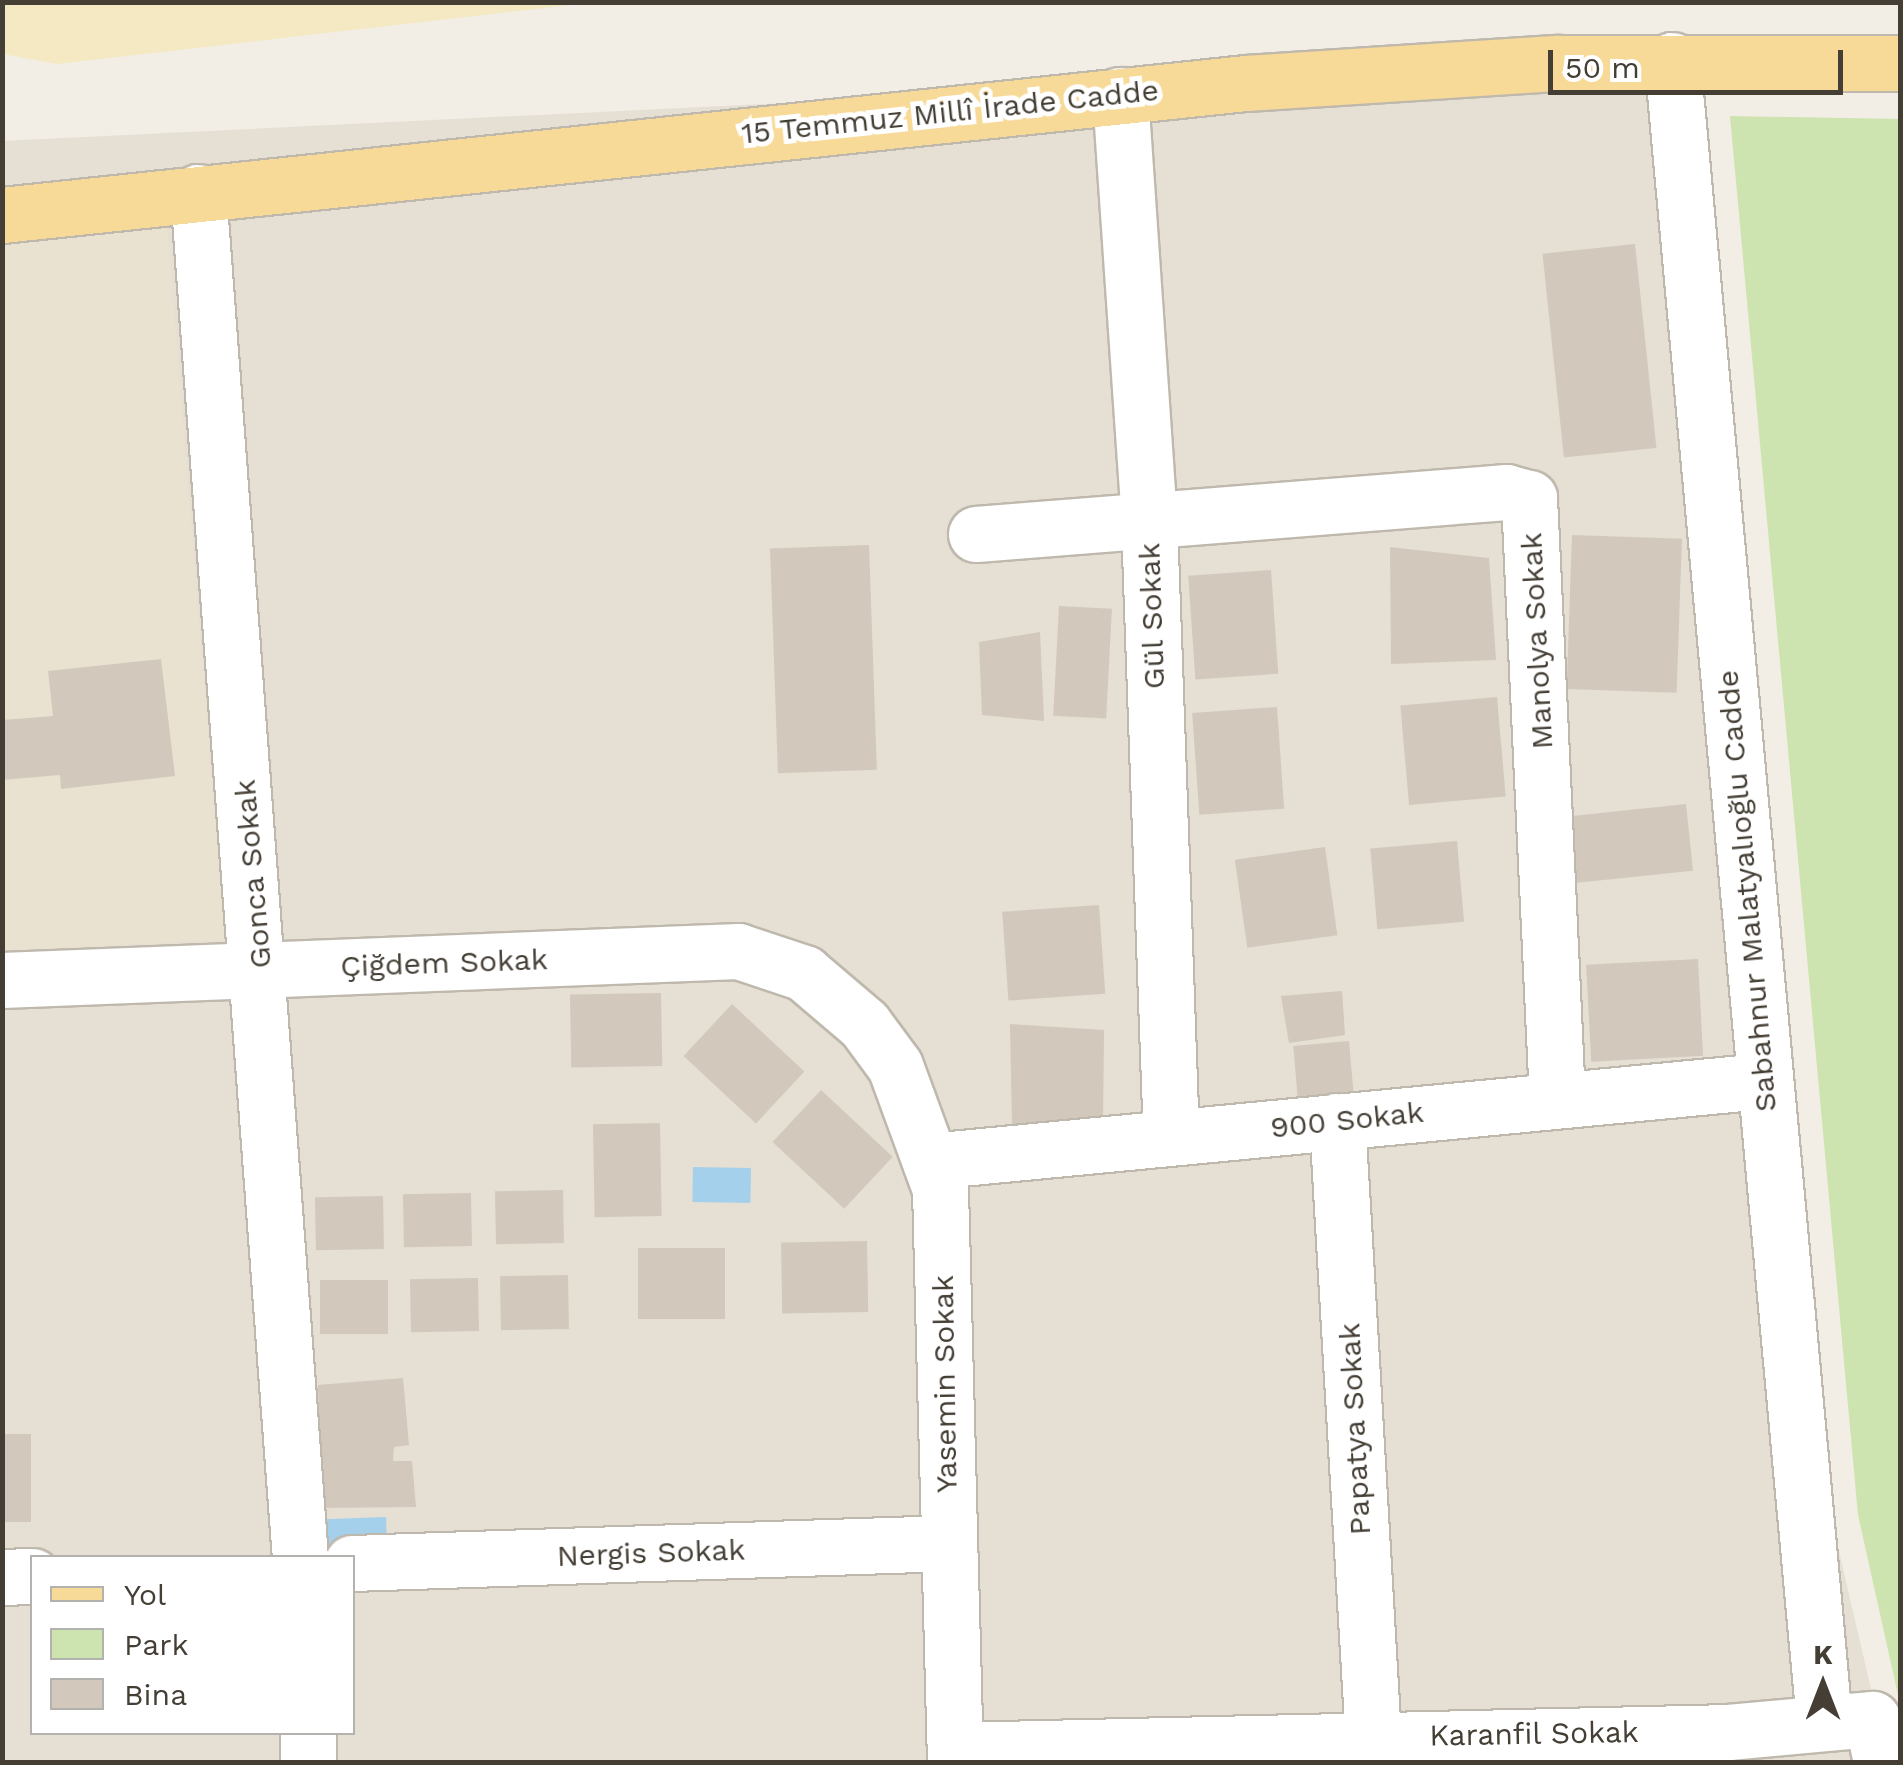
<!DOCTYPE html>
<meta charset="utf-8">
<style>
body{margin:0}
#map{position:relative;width:1903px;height:1765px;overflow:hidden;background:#f2eee5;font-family:"Work Sans",sans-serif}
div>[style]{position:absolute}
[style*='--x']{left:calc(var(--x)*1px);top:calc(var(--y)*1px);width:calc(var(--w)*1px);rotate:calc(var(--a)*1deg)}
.residential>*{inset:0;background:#e5dfd4}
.education>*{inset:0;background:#eae2d0}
.green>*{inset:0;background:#cee4b0}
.sand>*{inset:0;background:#f4e9c3}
.water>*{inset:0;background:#a5d0eb;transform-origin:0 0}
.building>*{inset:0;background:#d2c9bc;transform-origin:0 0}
.roads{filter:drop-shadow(2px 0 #bfb8ac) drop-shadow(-2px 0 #bfb8ac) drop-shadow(0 2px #bfb8ac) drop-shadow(0 -2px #bfb8ac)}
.minor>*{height:55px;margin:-27.5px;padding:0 27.5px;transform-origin:27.5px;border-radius:27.5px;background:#fff}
.major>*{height:55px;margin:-27.5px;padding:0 27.5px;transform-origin:27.5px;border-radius:27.5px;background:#f8da98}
span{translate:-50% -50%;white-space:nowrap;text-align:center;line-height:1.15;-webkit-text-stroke:10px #fff;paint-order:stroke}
.street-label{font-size:30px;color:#443e35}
.frame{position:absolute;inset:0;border:5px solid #443e35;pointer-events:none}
.legend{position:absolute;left:30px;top:1555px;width:325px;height:180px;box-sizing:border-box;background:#fff;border:2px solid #b4b2ae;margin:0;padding:12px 18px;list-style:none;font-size:30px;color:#443e35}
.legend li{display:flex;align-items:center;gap:20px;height:50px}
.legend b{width:50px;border:2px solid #b4b2ae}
.north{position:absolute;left:1773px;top:1635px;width:100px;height:100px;-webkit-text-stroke:8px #fff;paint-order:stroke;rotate:0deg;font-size:28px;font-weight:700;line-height:40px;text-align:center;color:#443e35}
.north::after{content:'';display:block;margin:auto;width:35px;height:45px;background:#443e35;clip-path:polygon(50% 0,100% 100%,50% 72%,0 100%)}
.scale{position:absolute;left:1548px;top:50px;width:295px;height:45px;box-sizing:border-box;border:5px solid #443e35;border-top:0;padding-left:12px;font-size:30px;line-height:35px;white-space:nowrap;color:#443e35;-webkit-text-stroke:8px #fff;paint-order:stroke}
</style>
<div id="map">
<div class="residential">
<div style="clip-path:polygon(evenodd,1672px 60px,1814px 1444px,1888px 1762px,3px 1762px,2px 141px,1672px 60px,32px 1558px,352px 1558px,352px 1732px,32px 1732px,32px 1558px)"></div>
</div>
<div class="education">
<div style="clip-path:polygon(167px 226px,225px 940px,3px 951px,2px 244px)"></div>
</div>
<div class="green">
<div style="clip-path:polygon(1730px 116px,1900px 119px,1900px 1704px,1858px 1515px)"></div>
</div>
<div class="sand">
<div style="clip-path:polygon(2px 3px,3px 2px,588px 3px,57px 64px,3px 54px)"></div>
</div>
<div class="water">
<div style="left:693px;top:1167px;width:58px;height:35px;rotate:1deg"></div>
<div style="left:386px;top:1517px;width:30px;height:70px;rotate:88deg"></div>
</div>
<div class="building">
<div style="left:1635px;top:244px;width:205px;height:93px;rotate:84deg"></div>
<div style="left:1572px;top:535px;width:110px;height:154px;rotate:2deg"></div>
<div style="left:869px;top:545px;width:225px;height:99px;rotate:88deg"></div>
<div style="clip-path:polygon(1390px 547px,1489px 558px,1496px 660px,1391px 664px)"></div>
<div style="left:1271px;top:570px;width:104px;height:83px;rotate:86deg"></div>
<div style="left:1059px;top:606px;width:53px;height:110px;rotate:3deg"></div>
<div style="clip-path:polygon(1040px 632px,1044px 721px,982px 715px,979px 642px)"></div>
<div style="clip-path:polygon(161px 659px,175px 776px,61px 789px,60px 775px,2px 780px,2px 720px,53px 716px,48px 671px)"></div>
<div style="left:1497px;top:697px;width:100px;height:97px;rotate:85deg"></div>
<div style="left:1277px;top:707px;width:102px;height:85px;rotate:86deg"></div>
<div style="left:1686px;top:804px;width:67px;height:129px;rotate:84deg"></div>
<div style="left:1457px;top:841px;width:81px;height:87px;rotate:85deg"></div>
<div style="left:1325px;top:847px;width:89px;height:91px;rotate:82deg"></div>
<div style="left:1099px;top:905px;width:89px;height:97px;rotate:86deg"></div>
<div style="left:1698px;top:959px;width:97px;height:112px;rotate:87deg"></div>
<div style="clip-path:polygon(1342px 991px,1345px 1035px,1289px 1043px,1281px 996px)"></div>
<div style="left:661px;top:993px;width:73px;height:91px;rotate:89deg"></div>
<div style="left:732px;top:1004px;width:99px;height:71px;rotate:43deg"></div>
<div style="clip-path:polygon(1010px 1024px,1104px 1030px,1103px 1120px,1012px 1126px)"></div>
<div style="left:1349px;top:1041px;width:52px;height:56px;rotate:85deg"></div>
<div style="left:821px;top:1090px;width:98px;height:71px;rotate:43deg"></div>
<div style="left:660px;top:1123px;width:93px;height:67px;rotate:89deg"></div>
<div style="left:563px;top:1190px;width:53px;height:68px;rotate:89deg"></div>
<div style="left:471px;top:1193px;width:53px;height:68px;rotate:89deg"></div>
<div style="left:383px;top:1196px;width:53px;height:68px;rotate:89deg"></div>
<div style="left:867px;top:1241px;width:71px;height:86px;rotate:89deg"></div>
<div style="left:638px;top:1248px;width:87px;height:71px"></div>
<div style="left:568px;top:1275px;width:54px;height:68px;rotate:89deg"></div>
<div style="left:478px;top:1278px;width:53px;height:68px;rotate:89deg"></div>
<div style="left:320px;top:1280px;width:68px;height:54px"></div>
<div style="clip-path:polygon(403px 1378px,409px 1445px,394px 1447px,393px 1461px,412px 1461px,416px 1507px,322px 1508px,318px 1385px)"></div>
<div style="left:2px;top:1434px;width:29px;height:88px"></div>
</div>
<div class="roads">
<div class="minor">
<div style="--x:1672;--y:60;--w:1668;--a:84.77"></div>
<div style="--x:1120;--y:95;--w:430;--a:86.1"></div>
<div style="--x:1149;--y:524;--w:614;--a:87.95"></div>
<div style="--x:198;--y:192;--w:1370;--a:85.73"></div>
<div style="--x:976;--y:534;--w:532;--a:-4.53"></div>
<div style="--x:1506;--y:492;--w:24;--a:15"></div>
<div style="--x:1529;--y:498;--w:602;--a:87.33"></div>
<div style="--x:2;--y:980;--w:737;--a:-2.26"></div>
<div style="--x:738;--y:951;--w:70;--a:18.4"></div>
<div style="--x:804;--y:973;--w:79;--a:40.4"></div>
<div style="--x:864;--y:1024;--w:52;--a:53.6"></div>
<div style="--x:895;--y:1066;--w:131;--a:69.9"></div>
<div style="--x:940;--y:1189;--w:573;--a:88.5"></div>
<div style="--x:1337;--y:1121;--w:617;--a:86.66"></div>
<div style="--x:930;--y:1161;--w:837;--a:-5.49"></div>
<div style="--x:352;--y:1563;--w:597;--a:-1.92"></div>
<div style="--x:2;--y:1577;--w:30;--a:-2"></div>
<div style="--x:308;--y:1732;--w:30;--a:90"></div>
<div style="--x:955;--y:1750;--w:773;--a:-1.33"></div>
<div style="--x:1728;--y:1732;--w:145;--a:-5.2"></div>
<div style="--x:1872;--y:1719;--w:44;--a:78.2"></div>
</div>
<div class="major">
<div style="--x:2;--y:215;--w:1251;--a:-6.06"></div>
<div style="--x:1246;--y:83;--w:313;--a:-3.7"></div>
<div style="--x:1558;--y:63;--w:342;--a:0"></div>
</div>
</div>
<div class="street-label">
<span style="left:950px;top:112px;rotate:-6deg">15 Temmuz Millî İrade Cadde</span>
<span style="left:1152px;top:616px;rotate:-92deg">Gül Sokak</span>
<span style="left:1537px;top:641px;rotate:-93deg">Manolya Sokak</span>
<span style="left:253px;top:874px;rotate:-95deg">Gonca Sokak</span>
<span style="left:1747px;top:891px;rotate:-95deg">Sabahnur Malatyalıoğlu Cadde</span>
<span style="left:444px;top:963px;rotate:-2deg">Çiğdem Sokak</span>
<span style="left:1347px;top:1120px;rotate:-6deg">900 Sokak</span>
<span style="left:945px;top:1384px;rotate:-91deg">Yasemin Sokak</span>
<span style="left:1355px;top:1429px;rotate:-93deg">Papatya Sokak</span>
<span style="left:651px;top:1553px;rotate:-2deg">Nergis Sokak</span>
<span style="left:1534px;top:1734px;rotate:-1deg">Karanfil Sokak</span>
</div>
<div class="frame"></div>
<ul class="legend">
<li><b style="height:12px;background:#f8da98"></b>Yol</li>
<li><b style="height:28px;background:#cee4b0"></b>Park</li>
<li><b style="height:28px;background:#d2c9bc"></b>Bina</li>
</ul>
<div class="north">K</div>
<div class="scale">50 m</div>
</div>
